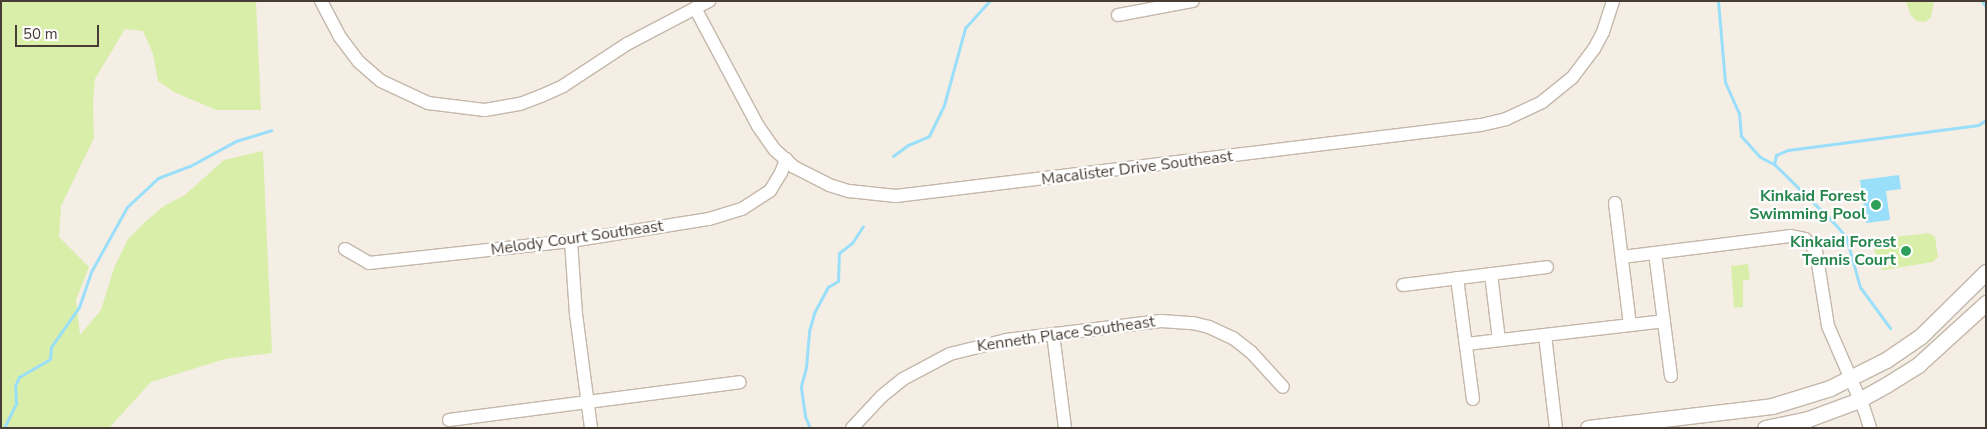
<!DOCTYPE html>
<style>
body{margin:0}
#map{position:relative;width:1987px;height:429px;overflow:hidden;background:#f5eee5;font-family:"Nunito Sans",sans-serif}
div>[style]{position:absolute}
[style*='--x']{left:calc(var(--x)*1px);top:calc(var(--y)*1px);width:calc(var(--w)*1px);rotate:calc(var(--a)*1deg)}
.green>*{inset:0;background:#d8eea9}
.water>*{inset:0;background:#9adff9}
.stream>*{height:3px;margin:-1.5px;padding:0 1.5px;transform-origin:1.5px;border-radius:1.5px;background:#9adff9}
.roads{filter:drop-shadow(1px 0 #c4b7aa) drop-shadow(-1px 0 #c4b7aa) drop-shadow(0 1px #c4b7aa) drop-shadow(0 -1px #c4b7aa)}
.minor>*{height:12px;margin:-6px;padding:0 6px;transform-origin:6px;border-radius:6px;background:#fff}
.tertiary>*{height:15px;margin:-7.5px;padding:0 7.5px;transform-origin:7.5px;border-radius:7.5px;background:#fff}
.dots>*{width:14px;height:14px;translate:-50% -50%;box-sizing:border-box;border:2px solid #fff;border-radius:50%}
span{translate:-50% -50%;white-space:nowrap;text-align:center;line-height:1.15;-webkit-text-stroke:4.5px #fff;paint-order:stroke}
.street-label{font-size:16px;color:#483d34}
.leisure-label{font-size:16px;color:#27864d;font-weight:700}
.right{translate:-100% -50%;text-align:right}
.frame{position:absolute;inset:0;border:2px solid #483d34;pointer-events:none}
.scale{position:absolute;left:15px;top:25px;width:84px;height:22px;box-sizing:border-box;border:2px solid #483d34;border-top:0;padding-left:6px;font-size:15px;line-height:18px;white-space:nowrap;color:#483d34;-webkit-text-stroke:4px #fff;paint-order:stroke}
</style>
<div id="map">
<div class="green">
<div style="clip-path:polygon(1px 1px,256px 1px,261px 110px,216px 110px,174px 92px,158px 81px,153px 54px,143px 31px,125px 29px,95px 79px,93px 103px,94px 138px,61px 206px,59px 237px,89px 267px,76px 300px,80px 335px,101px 310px,114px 268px,128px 239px,145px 222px,164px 206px,185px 195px,224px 160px,263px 151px,272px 353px,225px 359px,151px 382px,109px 428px,1px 428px)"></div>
<div style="clip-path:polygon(1906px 1px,1934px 1px,1931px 18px,1925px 22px,1916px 21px,1910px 14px)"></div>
<div style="clip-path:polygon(1929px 233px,1935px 237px,1938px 257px,1933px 262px,1883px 270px,1877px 265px,1874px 245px,1878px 239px)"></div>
<div style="clip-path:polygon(1748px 264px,1750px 279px,1743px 281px,1743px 307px,1734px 308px,1731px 266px)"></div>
</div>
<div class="water">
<div style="clip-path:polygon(1899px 175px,1901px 189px,1886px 191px,1890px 220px,1866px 223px,1860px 180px)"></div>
</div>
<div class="stream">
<div style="--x:1718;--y:1;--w:81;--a:85.1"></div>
<div style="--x:1725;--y:82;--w:34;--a:66"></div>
<div style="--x:1739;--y:113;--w:23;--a:85"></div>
<div style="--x:1741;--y:136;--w:28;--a:48"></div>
<div style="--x:1760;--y:157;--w:16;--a:27"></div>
<div style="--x:1774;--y:164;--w:84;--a:44.5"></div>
<div style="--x:1834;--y:223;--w:18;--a:49"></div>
<div style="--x:1846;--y:237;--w:52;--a:74.4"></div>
<div style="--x:1860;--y:287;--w:51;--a:53.8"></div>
<div style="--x:1982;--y:1;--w:7;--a:56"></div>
<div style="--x:893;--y:156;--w:19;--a:-36"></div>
<div style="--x:908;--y:145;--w:23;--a:-23"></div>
<div style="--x:929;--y:136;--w:34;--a:-64"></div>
<div style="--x:944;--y:105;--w:80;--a:-74.7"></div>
<div style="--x:965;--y:28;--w:36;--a:-48"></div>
<div style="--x:1774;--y:164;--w:9;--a:-77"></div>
<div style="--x:1776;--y:155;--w:13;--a:-23"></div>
<div style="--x:1788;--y:150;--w:192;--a:-7.5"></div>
<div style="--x:1978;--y:125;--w:9;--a:-32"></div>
<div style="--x:4;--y:428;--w:28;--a:-64"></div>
<div style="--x:16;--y:403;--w:17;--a:-93"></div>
<div style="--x:15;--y:386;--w:10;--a:-66"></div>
<div style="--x:19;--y:377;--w:36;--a:-30"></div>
<div style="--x:50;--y:359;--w:12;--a:-85"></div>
<div style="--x:51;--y:347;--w:49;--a:-55"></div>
<div style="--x:79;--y:307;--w:39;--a:-71"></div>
<div style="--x:92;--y:270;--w:72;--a:-60.9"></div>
<div style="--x:127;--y:207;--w:42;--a:-43.1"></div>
<div style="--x:158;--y:178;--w:34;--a:-21"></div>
<div style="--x:190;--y:166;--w:52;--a:-28.5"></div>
<div style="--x:236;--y:141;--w:37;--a:-17"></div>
<div style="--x:810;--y:428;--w:13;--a:-113"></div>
<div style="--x:805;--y:416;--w:30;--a:-98"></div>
<div style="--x:801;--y:386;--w:20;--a:-75"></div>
<div style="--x:806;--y:367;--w:36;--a:-85"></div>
<div style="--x:809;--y:331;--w:19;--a:-74"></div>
<div style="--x:814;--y:313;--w:30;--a:-62"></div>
<div style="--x:828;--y:287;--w:12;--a:-31"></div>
<div style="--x:838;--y:281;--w:28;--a:-88"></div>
<div style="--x:839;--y:253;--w:16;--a:-38"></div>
<div style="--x:852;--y:243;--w:20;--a:-57"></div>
</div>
<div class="roads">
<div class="minor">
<div style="--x:321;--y:1;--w:41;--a:62.2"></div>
<div style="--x:340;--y:37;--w:31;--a:53"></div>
<div style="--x:359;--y:62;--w:29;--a:41"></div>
<div style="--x:381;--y:81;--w:52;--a:25.1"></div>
<div style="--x:428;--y:103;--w:57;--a:7"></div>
<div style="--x:485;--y:110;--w:36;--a:-10"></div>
<div style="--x:520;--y:104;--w:22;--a:-21"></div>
<div style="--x:541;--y:96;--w:24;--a:-24"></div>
<div style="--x:563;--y:86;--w:77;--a:-33.3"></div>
<div style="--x:627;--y:44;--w:93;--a:-27.7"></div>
<div style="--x:695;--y:8;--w:134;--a:61.9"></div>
<div style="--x:758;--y:126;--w:29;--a:55"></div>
<div style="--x:775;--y:150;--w:25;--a:42"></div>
<div style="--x:794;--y:167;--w:39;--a:27"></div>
<div style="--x:829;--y:185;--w:21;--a:17"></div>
<div style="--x:849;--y:191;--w:47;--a:6.1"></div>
<div style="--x:896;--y:196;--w:589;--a:-6.92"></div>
<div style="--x:1481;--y:125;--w:26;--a:-13"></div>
<div style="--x:1506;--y:119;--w:40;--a:-25"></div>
<div style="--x:1542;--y:102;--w:38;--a:-39"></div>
<div style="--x:1572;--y:78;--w:36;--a:-53"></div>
<div style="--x:1594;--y:49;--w:19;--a:-62"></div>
<div style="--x:1603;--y:32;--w:33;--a:-72"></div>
<div style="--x:1118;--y:15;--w:76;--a:-10.6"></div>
<div style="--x:1615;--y:203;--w:123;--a:83"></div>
<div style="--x:571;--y:241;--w:73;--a:86.1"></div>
<div style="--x:576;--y:314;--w:115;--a:82.5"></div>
<div style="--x:345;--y:249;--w:28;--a:30"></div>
<div style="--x:369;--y:263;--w:203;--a:-6.2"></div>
<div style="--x:571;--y:241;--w:140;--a:-9.1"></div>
<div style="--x:709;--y:219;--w:34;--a:-17"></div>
<div style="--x:742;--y:209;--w:33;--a:-33"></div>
<div style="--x:770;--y:191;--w:21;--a:-59"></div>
<div style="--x:781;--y:173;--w:15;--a:-70"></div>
<div style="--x:1655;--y:253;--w:124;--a:82.6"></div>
<div style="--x:1622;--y:257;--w:169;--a:-7.1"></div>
<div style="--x:1790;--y:236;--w:15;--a:11"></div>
<div style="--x:1805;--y:239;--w:16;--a:47"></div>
<div style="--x:1816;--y:251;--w:76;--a:80.9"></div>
<div style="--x:1828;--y:326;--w:90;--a:66.6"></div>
<div style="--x:1864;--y:409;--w:20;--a:72"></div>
<div style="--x:1491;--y:274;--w:66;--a:83.1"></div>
<div style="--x:1457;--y:278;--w:122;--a:82.5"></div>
<div style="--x:1403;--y:285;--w:145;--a:-7.1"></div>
<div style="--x:1053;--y:334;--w:95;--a:82.7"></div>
<div style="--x:1545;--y:335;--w:94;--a:83.3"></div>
<div style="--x:1466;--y:344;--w:199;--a:-6.6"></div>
<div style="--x:449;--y:420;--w:293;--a:-7.4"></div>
<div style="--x:852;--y:428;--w:44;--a:-46.8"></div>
<div style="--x:882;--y:396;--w:27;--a:-39"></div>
<div style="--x:903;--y:379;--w:53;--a:-28"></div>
<div style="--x:950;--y:354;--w:58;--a:-14"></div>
<div style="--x:1006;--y:340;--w:156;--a:-7"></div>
<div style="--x:1161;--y:321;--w:32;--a:4"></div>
<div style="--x:1193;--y:323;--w:16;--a:14"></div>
<div style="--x:1209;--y:327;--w:26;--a:25"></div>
<div style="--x:1233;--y:338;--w:23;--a:38"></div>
<div style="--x:1251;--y:352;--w:47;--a:47.6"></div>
</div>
<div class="tertiary">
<div style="--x:1588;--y:428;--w:185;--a:-6.8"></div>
<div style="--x:1772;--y:406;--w:61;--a:-17.2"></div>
<div style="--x:1830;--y:388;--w:63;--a:-26.6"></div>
<div style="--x:1886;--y:360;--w:42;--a:-34.4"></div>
<div style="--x:1921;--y:336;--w:91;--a:-44.6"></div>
<div style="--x:1765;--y:428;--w:44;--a:-11.8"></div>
<div style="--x:1808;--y:419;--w:54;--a:-20.4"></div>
<div style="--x:1859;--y:400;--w:31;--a:-29"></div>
<div style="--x:1886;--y:385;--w:39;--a:-32"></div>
<div style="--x:1919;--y:364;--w:91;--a:-42.3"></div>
</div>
</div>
<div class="dots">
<div style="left:1876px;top:205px;background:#2e9e5b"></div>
<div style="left:1906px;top:251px;background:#2e9e5b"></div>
</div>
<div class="street-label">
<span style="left:1137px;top:168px;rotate:-7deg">Macalister Drive Southeast</span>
<span style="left:577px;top:238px;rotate:-8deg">Melody Court Southeast</span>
<span style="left:1066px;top:334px;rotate:-8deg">Kenneth Place Southeast</span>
</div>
<div class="leisure-label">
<span class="right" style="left:1866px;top:205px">Kinkaid Forest<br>Swimming Pool</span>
<span class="right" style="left:1896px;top:251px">Kinkaid Forest<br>Tennis Court</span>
</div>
<div class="frame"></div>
<div class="scale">50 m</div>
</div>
